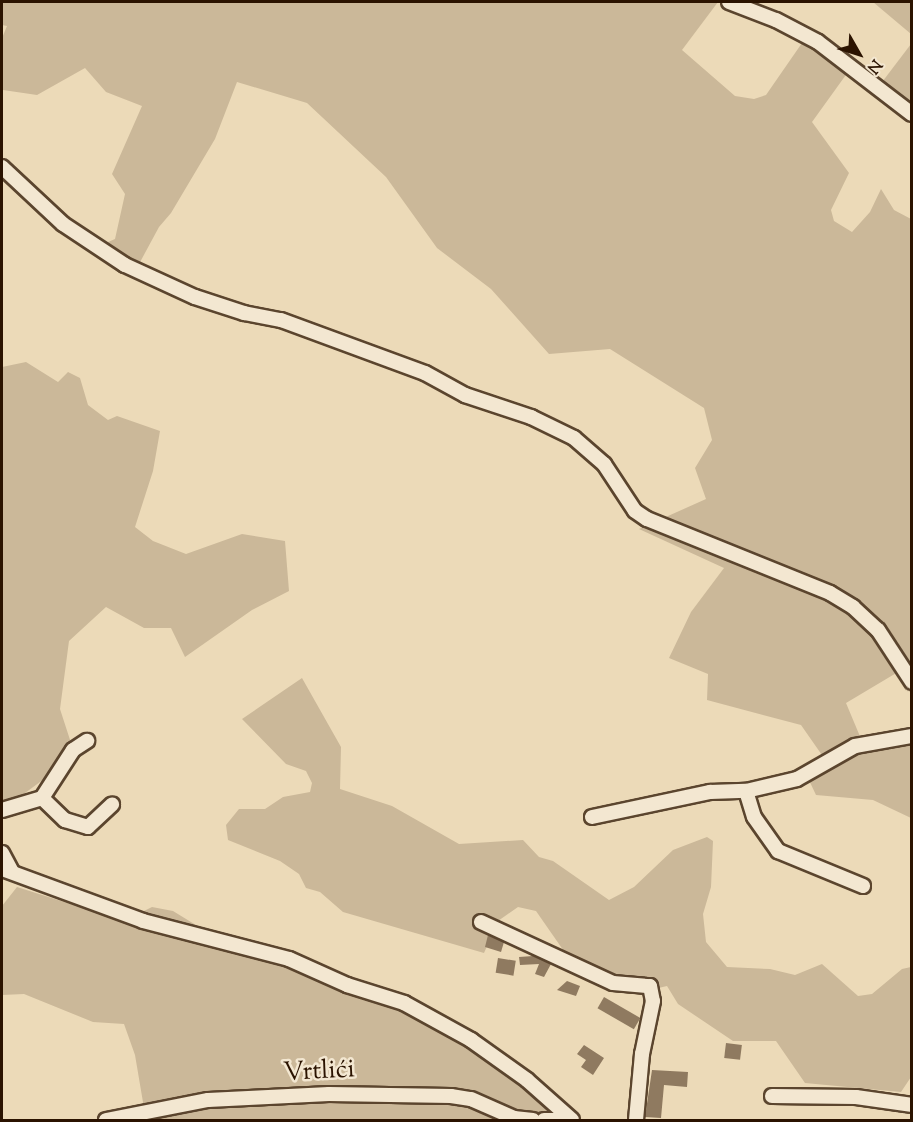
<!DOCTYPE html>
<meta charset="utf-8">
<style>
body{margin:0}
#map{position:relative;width:913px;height:1122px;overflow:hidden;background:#ecdab8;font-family:"Sorts Mill Goudy",serif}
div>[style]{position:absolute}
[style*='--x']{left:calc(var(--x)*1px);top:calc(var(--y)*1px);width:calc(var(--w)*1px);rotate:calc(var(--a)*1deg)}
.green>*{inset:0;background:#cbb899}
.building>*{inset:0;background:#8f7a60;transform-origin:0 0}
.roads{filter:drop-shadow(2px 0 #5b452e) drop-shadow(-2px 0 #5b452e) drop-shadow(0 2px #5b452e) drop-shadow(0 -2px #5b452e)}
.minor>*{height:14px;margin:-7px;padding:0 7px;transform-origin:7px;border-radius:7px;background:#f3e7d1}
span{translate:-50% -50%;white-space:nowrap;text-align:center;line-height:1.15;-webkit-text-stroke:5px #f3e7d1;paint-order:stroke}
.street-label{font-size:26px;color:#2b1300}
.frame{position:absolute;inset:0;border:3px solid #2b1300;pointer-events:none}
.north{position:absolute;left:829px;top:24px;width:60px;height:60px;-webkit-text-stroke:4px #f3e7d1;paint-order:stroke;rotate:129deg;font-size:16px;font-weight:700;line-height:24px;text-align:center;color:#2b1300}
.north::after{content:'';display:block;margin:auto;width:21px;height:27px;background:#2b1300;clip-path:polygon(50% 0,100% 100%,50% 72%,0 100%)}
</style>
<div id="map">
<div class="green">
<div style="clip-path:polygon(2px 2px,718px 2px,682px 50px,735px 96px,754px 99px,766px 95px,802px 43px,848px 72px,812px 122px,849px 173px,831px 210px,834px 221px,852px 232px,870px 212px,881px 189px,894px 210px,911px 219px,912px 693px,898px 672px,846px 703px,864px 746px,911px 738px,911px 818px,873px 800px,816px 795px,807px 776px,824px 758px,801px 725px,707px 700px,708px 674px,669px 658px,691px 612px,724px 568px,639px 529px,706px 499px,695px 468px,712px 440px,704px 408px,610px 349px,549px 354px,491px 289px,437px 248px,386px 177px,307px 103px,237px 82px,215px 139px,171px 213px,159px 227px,132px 277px,88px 251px,115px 239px,125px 194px,112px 174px,142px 106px,106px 92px,85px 68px,37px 95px,3px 90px,2px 38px,7px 26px,2px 25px)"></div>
<div style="clip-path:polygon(873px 2px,911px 2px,911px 34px)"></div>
<div style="clip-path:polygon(911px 44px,911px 121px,873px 94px)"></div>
<div style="clip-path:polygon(26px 362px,58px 382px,68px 372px,80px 378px,88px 405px,108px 420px,117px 416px,160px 431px,153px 471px,135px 527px,153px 541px,186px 554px,242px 534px,285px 541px,289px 591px,252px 610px,185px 657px,171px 628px,144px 628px,106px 607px,69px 641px,60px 709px,72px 746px,63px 765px,2px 810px,2px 367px)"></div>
<div style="clip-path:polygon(302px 678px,341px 747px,340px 789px,392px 806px,459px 844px,523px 840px,539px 857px,553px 861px,609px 900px,634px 887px,673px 850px,707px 837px,713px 841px,711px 887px,703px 914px,706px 942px,727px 967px,770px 969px,795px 975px,822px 964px,858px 996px,872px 994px,902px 969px,911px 967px,911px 1077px,901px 1092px,805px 1083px,776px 1041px,733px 1041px,678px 1004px,667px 986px,650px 990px,627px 988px,568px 957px,536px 911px,518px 907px,498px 921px,484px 953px,343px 912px,320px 892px,306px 888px,299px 874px,280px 861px,228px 840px,226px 825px,239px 809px,265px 809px,283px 797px,310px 792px,312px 783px,306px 771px,286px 764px,242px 719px)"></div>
<div style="clip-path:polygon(17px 887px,124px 921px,152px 907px,173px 911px,248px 957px,272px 960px,279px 949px,342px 976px,354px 992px,373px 1002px,409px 1010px,477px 1050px,568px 1120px,146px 1120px,135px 1055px,124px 1024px,93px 1022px,24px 994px,2px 995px,2px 906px)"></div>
</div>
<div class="building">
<div style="clip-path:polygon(488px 935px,504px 942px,501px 952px,485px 947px)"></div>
<div style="clip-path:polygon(533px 956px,551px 964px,544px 977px,535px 974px,539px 964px,520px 965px,519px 957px)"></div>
<div style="left:498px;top:958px;width:18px;height:15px;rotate:9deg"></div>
<div style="clip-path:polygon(567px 981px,580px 986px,576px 996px,557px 990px)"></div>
<div style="left:604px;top:997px;width:42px;height:13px;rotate:30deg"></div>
<div style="left:726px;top:1043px;width:16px;height:15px;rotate:7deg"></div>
<div style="clip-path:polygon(584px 1045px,604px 1058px,593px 1075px,581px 1067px,586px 1060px,577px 1054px)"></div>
<div style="clip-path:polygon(652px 1070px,688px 1072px,687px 1087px,664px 1085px,661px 1118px,645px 1117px)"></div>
</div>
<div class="roads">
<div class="minor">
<div style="--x:729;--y:2;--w:50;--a:21"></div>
<div style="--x:776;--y:20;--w:47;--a:27.6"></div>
<div style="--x:818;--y:42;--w:118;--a:37.5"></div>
<div style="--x:2;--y:167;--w:83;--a:43.1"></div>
<div style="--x:63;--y:224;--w:74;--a:33.5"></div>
<div style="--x:125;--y:265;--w:77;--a:24.6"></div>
<div style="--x:195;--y:297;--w:52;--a:18.1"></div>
<div style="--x:244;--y:313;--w:38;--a:11"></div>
<div style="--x:281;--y:320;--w:153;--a:20.2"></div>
<div style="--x:425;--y:373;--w:46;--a:28.8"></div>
<div style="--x:465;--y:395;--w:70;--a:18.4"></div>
<div style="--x:531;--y:417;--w:48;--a:26"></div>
<div style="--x:574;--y:438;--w:40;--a:41"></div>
<div style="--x:604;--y:464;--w:56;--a:56.6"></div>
<div style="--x:635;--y:511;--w:14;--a:34"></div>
<div style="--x:647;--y:519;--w:197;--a:22"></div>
<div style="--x:830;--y:593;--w:27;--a:31"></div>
<div style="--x:853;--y:607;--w:34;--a:43"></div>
<div style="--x:878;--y:630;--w:62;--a:56.8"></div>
<div style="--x:746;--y:791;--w:27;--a:73"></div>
<div style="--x:754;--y:817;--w:42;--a:54.8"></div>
<div style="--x:778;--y:851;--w:92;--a:22.4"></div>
<div style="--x:42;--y:798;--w:57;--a:-57.1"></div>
<div style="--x:73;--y:750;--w:17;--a:-33"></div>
<div style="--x:2;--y:810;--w:42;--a:-16.7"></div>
<div style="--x:42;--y:798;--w:32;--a:44"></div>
<div style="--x:65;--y:820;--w:24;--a:17"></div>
<div style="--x:88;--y:827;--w:33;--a:-43"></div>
<div style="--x:592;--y:817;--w:121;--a:-12"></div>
<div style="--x:710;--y:792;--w:36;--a:-2"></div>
<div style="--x:746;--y:791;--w:52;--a:-13.2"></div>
<div style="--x:797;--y:779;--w:67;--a:-29.6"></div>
<div style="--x:855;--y:746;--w:58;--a:-10"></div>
<div style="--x:2;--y:853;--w:21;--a:62"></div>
<div style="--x:2;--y:869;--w:150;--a:20.2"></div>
<div style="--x:143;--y:921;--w:151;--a:14.6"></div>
<div style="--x:289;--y:959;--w:64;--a:24.1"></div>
<div style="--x:347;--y:985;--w:60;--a:17.5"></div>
<div style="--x:404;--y:1003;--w:77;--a:28.9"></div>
<div style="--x:471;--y:1040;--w:69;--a:35.5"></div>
<div style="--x:527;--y:1080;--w:60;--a:41.6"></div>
<div style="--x:481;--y:922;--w:145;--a:24.8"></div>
<div style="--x:613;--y:983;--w:37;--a:5"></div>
<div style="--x:650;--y:986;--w:15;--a:79"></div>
<div style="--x:653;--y:1001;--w:54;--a:101.7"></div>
<div style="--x:642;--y:1054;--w:66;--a:95.2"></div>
<div style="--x:772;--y:1096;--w:84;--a:0.7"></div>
<div style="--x:856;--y:1097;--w:57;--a:8.1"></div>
<div style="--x:106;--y:1120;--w:104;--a:-11.1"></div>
<div style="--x:208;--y:1100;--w:121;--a:-2.8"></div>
<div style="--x:329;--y:1094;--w:122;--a:0.9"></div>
<div style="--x:451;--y:1096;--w:20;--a:9"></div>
<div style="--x:471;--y:1099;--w:47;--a:23.8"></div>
<div style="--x:514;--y:1118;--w:19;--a:6"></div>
<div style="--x:544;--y:1120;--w:24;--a:0"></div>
</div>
</div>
<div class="street-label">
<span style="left:319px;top:1072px;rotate:-3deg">Vrtlići</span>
</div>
<div class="frame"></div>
<div class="north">N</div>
</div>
